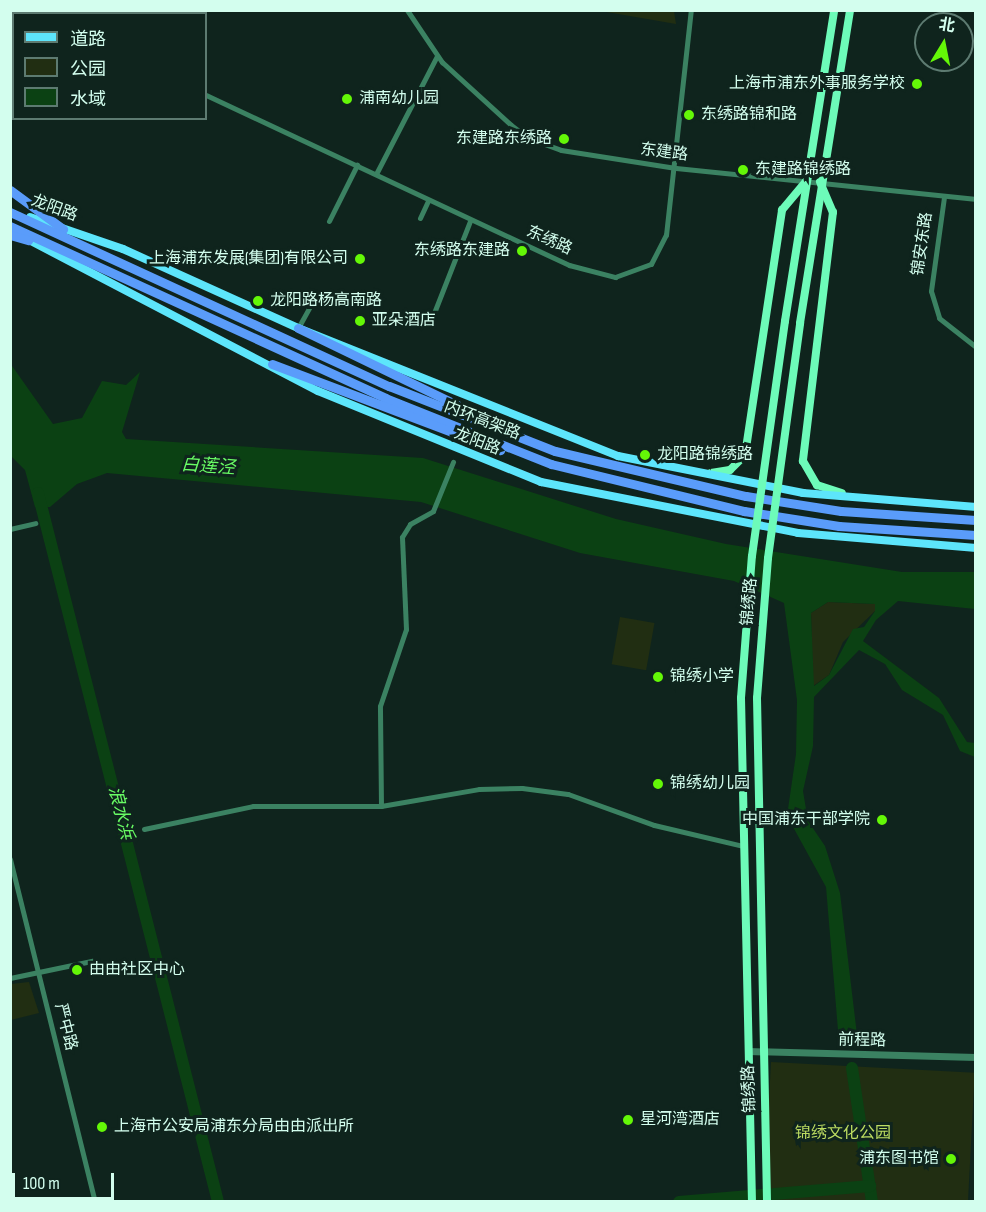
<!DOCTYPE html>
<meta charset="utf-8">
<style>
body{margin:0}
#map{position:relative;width:986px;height:1212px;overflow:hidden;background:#0f241d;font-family:"Sofia Sans Condensed","Noto Sans SC",sans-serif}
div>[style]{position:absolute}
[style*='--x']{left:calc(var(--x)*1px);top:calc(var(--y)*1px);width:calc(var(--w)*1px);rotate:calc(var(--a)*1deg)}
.green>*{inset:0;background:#212e12;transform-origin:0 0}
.water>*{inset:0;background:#0b4113}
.river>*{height:12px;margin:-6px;padding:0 6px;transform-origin:6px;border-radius:6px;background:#0b4113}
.minor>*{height:5px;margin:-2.5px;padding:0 2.5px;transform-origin:2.5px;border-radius:2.5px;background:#3b8262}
.tertiary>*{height:7px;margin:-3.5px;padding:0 3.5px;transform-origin:3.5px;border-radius:3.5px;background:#3b8262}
.secondary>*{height:8px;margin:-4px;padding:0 4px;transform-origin:4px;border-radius:4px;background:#6dfbb9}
.primary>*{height:8px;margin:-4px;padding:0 4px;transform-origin:4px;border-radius:4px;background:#5de5fb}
.trunk>*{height:9px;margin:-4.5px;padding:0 4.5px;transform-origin:4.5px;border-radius:4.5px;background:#5a9cfa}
.secondary-bridge>*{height:8px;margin:-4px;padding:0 4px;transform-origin:4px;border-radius:4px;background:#6dfbb9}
.dots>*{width:16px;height:16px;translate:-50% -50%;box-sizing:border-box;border:3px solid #0f241d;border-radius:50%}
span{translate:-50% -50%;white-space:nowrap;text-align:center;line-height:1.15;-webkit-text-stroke:6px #0f241d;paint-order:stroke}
.poi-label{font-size:16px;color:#d3feee}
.right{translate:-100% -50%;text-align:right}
.left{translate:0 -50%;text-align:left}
.street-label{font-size:16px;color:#d3feee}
.park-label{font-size:16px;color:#bcdc61}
.water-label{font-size:18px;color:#68fb64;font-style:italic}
.frame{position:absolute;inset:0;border:12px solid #d3feee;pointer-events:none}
.legend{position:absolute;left:12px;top:12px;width:195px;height:108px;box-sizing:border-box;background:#0f241d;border:2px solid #5d7b71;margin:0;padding:8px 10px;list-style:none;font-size:18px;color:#d3feee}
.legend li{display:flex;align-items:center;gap:12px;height:30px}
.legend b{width:30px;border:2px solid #5d7b71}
.north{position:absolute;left:914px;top:12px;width:60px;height:60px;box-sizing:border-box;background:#0f241d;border:2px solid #5d7b71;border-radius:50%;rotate:10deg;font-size:16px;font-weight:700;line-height:24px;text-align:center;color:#d3feee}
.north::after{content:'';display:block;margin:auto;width:21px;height:27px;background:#64f707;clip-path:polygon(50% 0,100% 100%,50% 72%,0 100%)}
.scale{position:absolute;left:12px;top:1173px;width:102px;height:27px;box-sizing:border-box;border:3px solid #d3feee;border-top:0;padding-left:8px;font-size:18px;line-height:21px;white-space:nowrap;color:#d3feee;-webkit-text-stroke:4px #0f241d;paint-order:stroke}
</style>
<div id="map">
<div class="green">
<div style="clip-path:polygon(601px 11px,674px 11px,676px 24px)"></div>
<div style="clip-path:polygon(828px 602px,875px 604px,875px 611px,843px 642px,829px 675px,813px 686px,811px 613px)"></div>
<div style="left:620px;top:617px;width:35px;height:48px;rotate:10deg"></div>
<div style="clip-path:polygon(29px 982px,39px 1013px,11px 1020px,11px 984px)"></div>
<div style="left:771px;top:1062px;width:204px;height:139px;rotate:3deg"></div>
</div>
<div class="water">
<div style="clip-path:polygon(evenodd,10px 363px,53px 424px,82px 418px,102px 381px,126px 385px,140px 372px,122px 432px,126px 439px,423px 458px,616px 519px,726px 544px,902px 572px,975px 572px,975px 609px,898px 601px,876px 620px,863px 641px,939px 698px,967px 742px,975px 743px,975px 757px,960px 751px,943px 715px,902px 690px,885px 664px,859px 650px,814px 697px,813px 746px,803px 791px,808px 821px,825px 846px,840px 893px,858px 1043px,839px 1042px,826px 887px,787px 816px,796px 754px,797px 700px,784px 603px,734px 581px,580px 553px,421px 502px,107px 473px,77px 484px,50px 507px,35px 507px,25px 470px,11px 456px,10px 363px,828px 602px,875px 604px,875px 611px,864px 627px,853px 629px,829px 675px,814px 686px,811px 613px,828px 602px)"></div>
</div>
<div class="river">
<div style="--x:38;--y:493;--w:731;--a:75.75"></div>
<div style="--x:852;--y:1068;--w:135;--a:81.5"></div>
<div style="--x:679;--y:1202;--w:192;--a:-4.8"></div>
</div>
<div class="minor">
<div style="--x:144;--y:10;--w:4;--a:90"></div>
<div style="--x:407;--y:10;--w:63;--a:56.1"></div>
<div style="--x:442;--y:62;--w:93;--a:42.4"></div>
<div style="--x:511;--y:125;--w:21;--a:37"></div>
<div style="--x:528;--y:138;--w:35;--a:20"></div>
<div style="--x:561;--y:150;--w:116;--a:8.9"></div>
<div style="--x:676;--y:168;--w:302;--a:5.9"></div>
<div style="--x:206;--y:95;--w:401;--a:25.1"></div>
<div style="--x:569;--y:265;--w:48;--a:14.6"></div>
<div style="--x:615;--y:277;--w:38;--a:-20"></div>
<div style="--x:651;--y:264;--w:33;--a:-63"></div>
<div style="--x:666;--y:235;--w:226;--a:-83.7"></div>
<div style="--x:376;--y:174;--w:133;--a:-62.7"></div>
<div style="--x:944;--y:197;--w:95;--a:97.9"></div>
<div style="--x:931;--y:291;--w:28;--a:73"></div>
<div style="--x:939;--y:318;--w:47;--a:38.1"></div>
<div style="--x:420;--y:218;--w:19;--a:-65"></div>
<div style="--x:329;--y:221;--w:63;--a:-63.4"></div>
<div style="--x:421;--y:322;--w:12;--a:-20"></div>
<div style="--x:432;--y:318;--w:104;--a:-68.6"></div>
<div style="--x:298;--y:328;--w:23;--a:-61"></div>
<div style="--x:10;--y:529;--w:26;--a:-13"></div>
<div style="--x:381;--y:806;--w:100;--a:-90.6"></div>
<div style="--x:380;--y:706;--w:81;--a:-71.3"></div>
<div style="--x:406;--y:629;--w:92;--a:-92.5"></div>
<div style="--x:402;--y:537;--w:15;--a:-58"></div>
<div style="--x:410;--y:524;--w:26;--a:-29"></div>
<div style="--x:433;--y:511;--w:53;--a:-67.8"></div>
<div style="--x:144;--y:829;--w:111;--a:-11.9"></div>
<div style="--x:253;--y:806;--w:128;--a:0"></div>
<div style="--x:381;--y:806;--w:99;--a:-9.8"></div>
<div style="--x:479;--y:789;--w:43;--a:-1.3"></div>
<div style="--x:522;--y:788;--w:46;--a:7.4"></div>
<div style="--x:568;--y:794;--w:91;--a:19.8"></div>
<div style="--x:654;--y:825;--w:91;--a:13.3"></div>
<div style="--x:10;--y:859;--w:353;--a:76.1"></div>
<div style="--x:10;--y:978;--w:88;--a:-11.8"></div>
</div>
<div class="tertiary">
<div style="--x:748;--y:1051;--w:228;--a:1.5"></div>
</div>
<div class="secondary">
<div style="--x:820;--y:182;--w:33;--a:67"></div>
<div style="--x:833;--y:212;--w:251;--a:96.9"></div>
<div style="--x:803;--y:461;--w:28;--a:60"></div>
<div style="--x:817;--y:485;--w:26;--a:18"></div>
<div style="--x:785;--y:321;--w:315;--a:-81"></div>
<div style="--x:800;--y:323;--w:317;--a:-80.9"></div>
<div style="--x:711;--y:473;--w:19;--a:-9"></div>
<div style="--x:730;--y:470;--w:21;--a:-45"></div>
<div style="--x:745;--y:455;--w:248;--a:-81.4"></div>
<div style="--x:782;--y:210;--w:38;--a:-50"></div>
<div style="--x:741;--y:698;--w:504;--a:88.75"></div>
<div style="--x:757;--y:698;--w:504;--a:88.86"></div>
</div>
<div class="primary">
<div style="--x:30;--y:217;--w:98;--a:19"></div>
<div style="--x:123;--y:249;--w:192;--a:24.3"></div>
<div style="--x:298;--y:328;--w:345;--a:21.8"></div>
<div style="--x:618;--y:456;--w:189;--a:11.3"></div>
<div style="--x:803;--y:493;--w:174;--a:4.6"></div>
<div style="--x:27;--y:239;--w:328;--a:27.6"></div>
<div style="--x:318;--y:391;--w:241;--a:22.2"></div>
<div style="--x:541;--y:482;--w:262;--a:11.2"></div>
<div style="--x:798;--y:533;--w:179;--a:4.8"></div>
</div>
<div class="trunk">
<div style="--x:10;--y:190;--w:66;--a:36.3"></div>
<div style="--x:10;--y:212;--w:417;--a:24.7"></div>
<div style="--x:389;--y:386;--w:178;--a:21.4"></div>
<div style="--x:555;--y:451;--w:196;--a:13.3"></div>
<div style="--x:746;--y:496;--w:96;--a:9"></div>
<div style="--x:841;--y:511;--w:135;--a:3.8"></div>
<div style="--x:10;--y:226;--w:413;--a:24.6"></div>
<div style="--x:385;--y:398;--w:179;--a:21.7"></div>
<div style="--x:551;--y:464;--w:199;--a:13.7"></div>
<div style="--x:744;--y:511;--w:96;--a:9"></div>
<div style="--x:839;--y:526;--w:137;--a:3.8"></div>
<div style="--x:10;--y:235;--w:19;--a:16"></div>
<div style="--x:298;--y:328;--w:213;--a:25.8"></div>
<div style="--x:272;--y:364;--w:244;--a:20.7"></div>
</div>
<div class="secondary-bridge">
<div style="--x:741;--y:698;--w:142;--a:-85.6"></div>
<div style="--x:752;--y:556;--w:237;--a:-82"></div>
<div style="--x:757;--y:698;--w:140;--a:-85.5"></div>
<div style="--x:768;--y:558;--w:237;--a:-82.2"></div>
</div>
<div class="dots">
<div style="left:917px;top:84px;background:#64f707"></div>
<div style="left:347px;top:99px;background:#64f707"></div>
<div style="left:689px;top:115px;background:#64f707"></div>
<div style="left:564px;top:139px;background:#64f707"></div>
<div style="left:743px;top:170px;background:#64f707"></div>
<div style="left:522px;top:251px;background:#64f707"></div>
<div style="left:360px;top:259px;background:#64f707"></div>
<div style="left:258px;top:301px;background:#64f707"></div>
<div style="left:360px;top:321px;background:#64f707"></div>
<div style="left:645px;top:455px;background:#64f707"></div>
<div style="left:658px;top:677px;background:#64f707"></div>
<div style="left:658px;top:784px;background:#64f707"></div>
<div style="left:882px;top:820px;background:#64f707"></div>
<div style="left:77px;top:970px;background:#64f707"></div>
<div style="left:628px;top:1120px;background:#64f707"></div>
<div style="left:102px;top:1127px;background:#64f707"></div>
<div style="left:951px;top:1159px;background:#64f707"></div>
</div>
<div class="poi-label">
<span class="right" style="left:905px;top:84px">上海市浦东外事服务学校</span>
<span class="left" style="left:359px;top:99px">浦南幼儿园</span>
<span class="left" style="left:701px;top:115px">东绣路锦和路</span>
<span class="right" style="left:552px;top:139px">东建路东绣路</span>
<span class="left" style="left:755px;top:170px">东建路锦绣路</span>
<span class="right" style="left:510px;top:251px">东绣路东建路</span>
<span class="right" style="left:348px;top:259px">上海浦东发展(集团)有限公司</span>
<span class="left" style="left:270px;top:301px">龙阳路杨高南路</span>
<span class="left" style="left:372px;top:321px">亚朵酒店</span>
<span class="left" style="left:657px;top:455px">龙阳路锦绣路</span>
<span class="left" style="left:670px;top:677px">锦绣小学</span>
<span class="left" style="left:670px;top:784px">锦绣幼儿园</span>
<span class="right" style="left:870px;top:820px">中国浦东干部学院</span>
<span class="left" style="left:89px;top:970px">由由社区中心</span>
<span class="left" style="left:640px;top:1120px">星河湾酒店</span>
<span class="left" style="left:114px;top:1127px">上海市公安局浦东分局由由派出所</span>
<span class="right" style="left:939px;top:1159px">浦东图书馆</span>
</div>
<div class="street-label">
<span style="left:664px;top:153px;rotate:7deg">东建路</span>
<span style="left:54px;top:209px;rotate:20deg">龙阳路</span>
<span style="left:549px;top:241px;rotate:24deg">东绣路</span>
<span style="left:923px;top:244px;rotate:-82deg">锦安东路</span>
<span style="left:482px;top:421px;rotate:21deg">内环高架路</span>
<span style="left:477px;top:442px;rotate:21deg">龙阳路</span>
<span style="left:750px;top:602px;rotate:-85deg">锦绣路</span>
<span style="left:65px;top:1027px;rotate:76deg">严中路</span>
<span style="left:862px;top:1041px;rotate:1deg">前程路</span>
<span style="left:750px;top:1089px;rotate:-92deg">锦绣路</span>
</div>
<div class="park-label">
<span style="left:843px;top:1134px">锦绣文化公园</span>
</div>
<div class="water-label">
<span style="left:208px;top:467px;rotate:4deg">白莲泾</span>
<span style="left:120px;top:813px;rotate:76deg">浪水浜</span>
</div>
<div class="frame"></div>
<ul class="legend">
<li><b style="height:8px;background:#5de5fb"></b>道路</li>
<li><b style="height:16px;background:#212e12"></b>公园</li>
<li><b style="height:16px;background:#0b4113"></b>水域</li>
</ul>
<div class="north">北</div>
<div class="scale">100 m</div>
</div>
